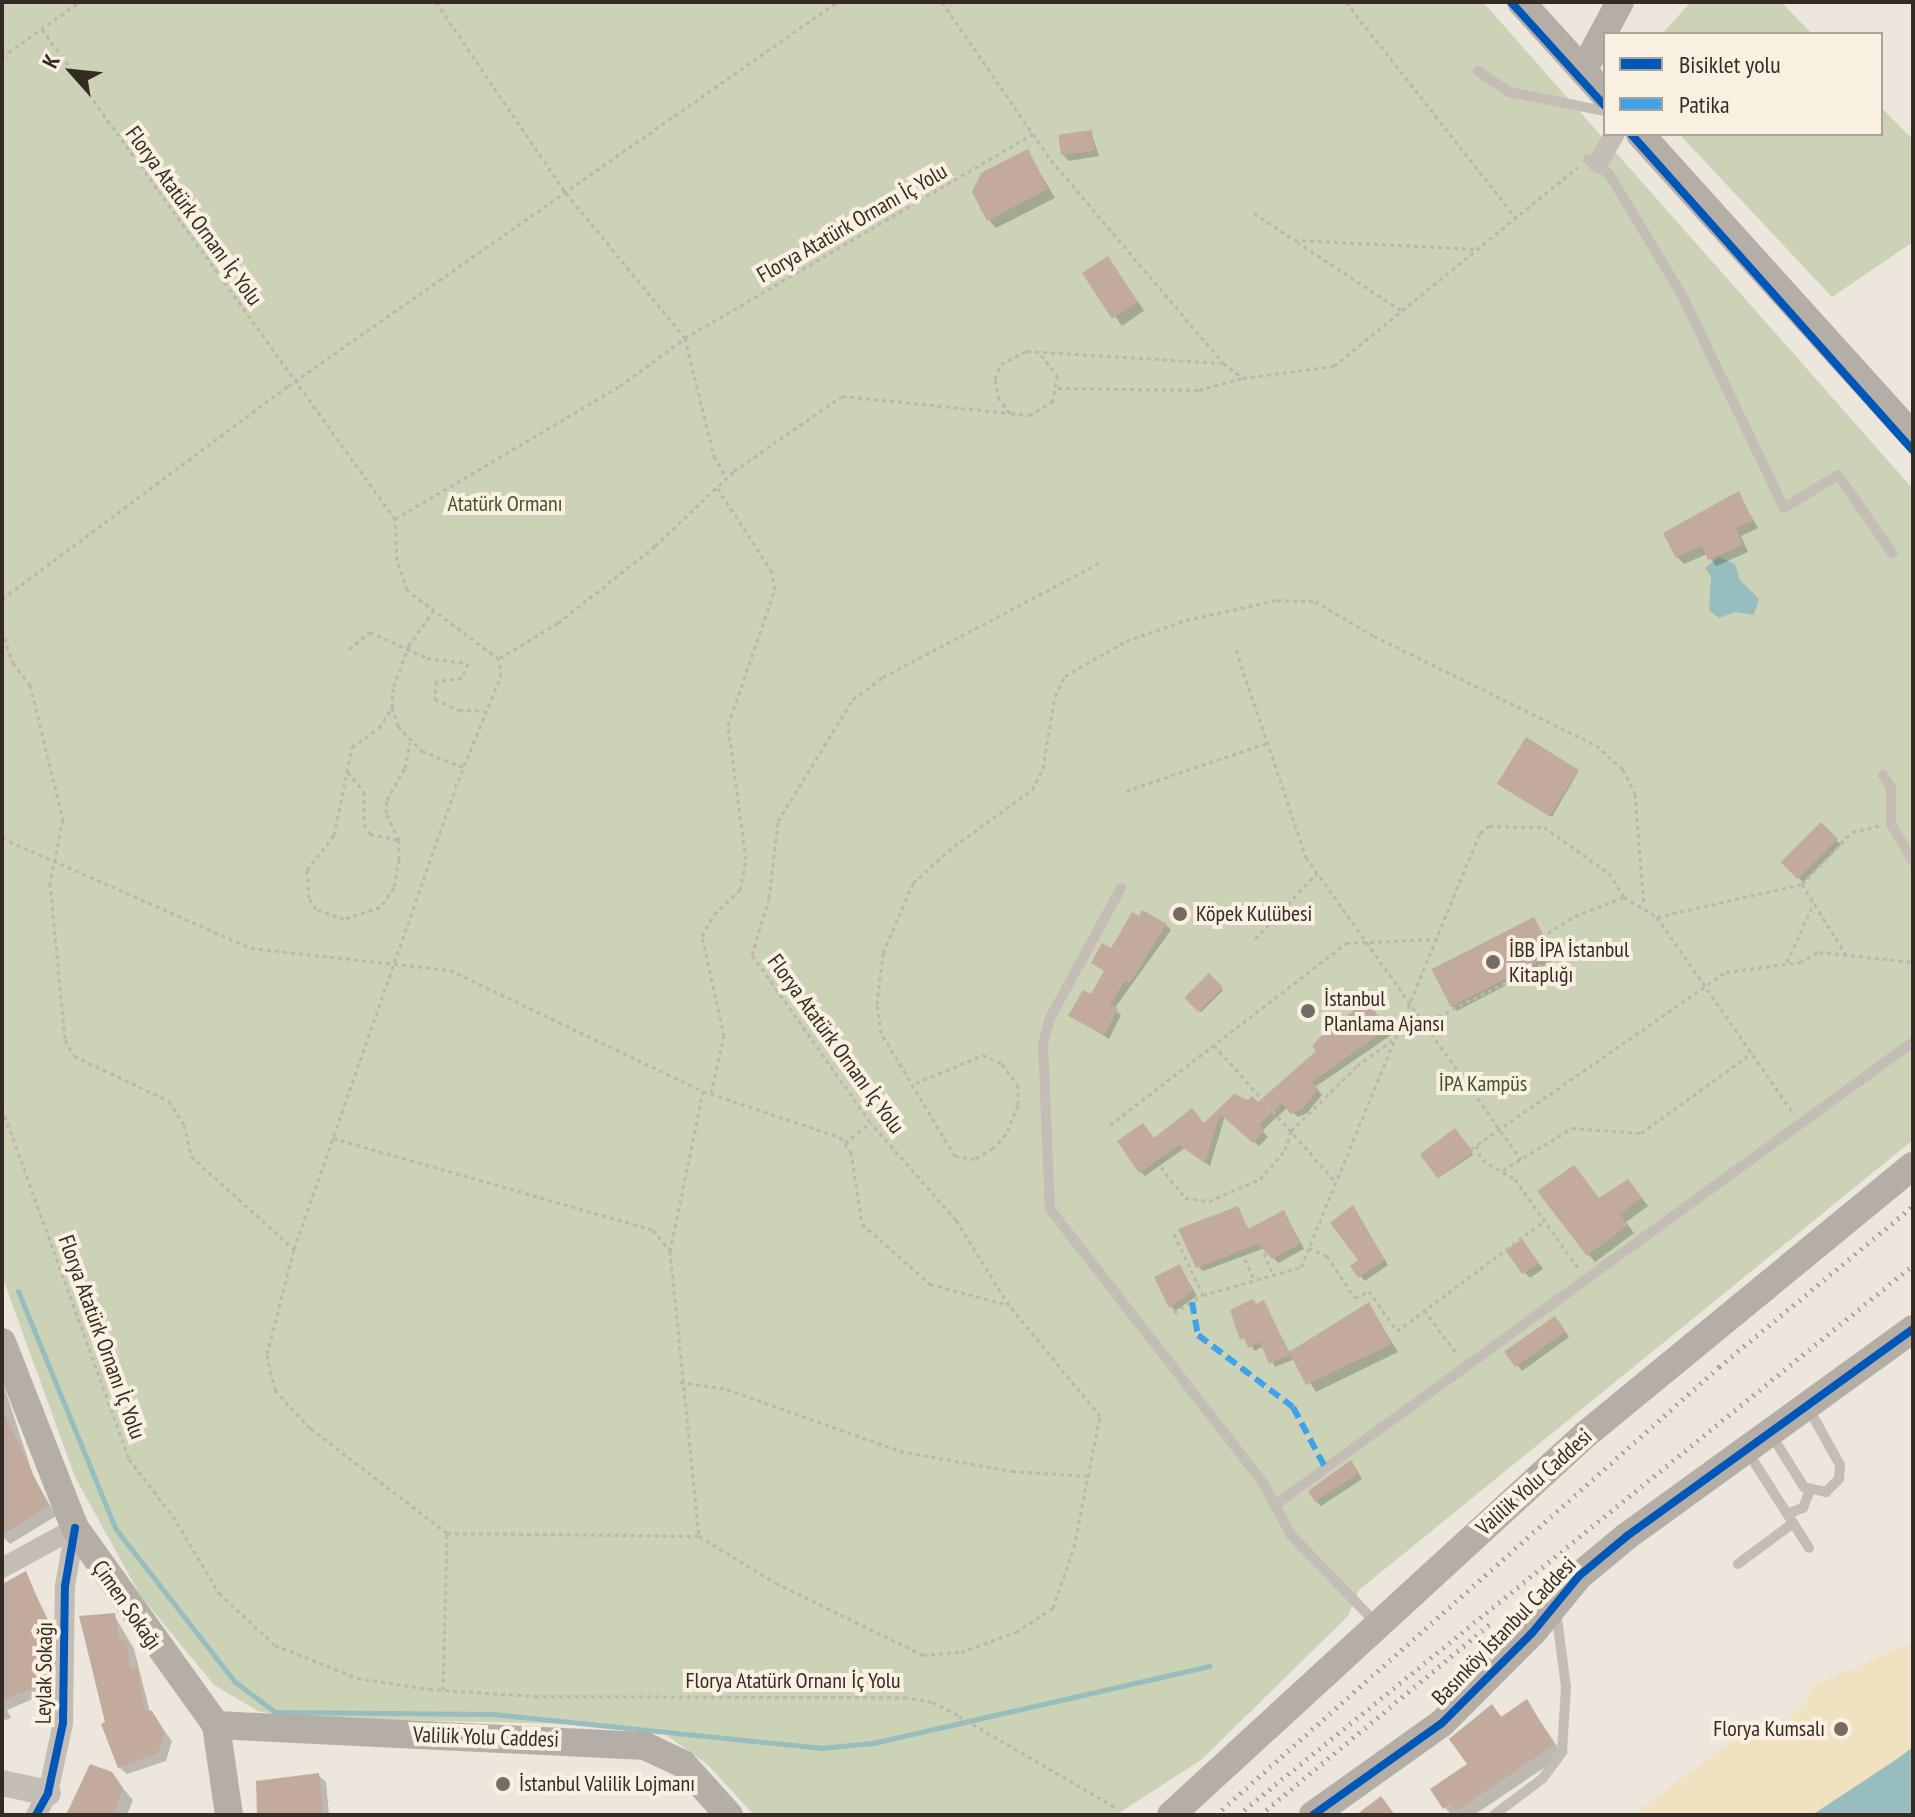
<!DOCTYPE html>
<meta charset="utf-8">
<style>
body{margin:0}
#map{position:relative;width:1915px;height:1817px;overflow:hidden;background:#ede6dc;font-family:"PT Sans Narrow",sans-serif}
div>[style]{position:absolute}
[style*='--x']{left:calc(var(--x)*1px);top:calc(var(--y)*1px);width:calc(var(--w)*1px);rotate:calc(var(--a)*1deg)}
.green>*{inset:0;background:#ccd2b5}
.sand>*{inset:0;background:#f0e1c0}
.water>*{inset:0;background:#98bdbf}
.shadow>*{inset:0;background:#0003;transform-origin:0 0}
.stream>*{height:5px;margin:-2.5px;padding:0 2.5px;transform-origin:2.5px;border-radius:2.5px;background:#98bdbf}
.building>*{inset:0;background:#c2aa9d;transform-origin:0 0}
.path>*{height:3px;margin-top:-1.5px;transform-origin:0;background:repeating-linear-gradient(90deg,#bdb6ae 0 4px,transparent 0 8px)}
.service>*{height:10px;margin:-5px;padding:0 5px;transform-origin:5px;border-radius:5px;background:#c4bdb6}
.minor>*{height:20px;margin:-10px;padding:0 10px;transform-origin:10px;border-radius:10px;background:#c4bdb6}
.tertiary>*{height:26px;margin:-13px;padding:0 13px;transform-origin:13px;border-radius:13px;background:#c4bdb6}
.secondary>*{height:28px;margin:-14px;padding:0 14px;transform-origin:14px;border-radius:14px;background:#b5aea6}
.rail>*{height:5px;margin-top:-2.5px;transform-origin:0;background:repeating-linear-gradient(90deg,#ada6a0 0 2px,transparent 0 8px)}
.quiet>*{height:6px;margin-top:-3px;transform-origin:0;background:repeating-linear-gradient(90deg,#3ea3eb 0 12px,transparent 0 18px)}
.cycleway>*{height:8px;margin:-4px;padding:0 4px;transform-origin:4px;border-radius:4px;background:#0057b8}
.dots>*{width:22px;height:22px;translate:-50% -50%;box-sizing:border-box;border:4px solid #faf0e2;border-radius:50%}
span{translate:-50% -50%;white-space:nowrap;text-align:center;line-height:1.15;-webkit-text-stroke:8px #faf0e2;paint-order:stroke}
.street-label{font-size:22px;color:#352b25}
.park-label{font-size:22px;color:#415527}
.poi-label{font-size:22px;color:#352b25}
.left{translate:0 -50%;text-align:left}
.right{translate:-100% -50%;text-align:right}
.frame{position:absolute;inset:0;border:4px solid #352b25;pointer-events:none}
.legend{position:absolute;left:1603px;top:32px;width:280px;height:104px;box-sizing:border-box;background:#faf0e2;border:2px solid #aba196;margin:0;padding:10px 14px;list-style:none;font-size:24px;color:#352b25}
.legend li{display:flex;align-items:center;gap:16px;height:40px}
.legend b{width:40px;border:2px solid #aba196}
.north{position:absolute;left:32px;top:32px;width:80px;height:80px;-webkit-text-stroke:6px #faf0e2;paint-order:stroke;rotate:297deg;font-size:22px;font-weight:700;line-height:32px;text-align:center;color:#352b25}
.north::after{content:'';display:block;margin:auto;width:28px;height:36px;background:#352b25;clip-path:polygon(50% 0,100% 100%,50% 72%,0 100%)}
</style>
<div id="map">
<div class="green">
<div style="clip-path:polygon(2px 2px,1483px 2px,1913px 489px,1913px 1140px,1359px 1590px,1348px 1616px,1201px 1760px,1116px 1815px,754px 1815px,707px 1764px,662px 1732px,574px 1724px,295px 1718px,258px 1711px,214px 1685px,140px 1595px,75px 1477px,2px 1276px)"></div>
<div style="clip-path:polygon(1691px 2px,1781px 2px,1812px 34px,1662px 34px)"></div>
<div style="clip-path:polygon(1881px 107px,1913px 140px,1913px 242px,1832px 297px,1679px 134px,1881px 134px)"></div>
</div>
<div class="sand">
<div style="clip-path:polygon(1913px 1642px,1913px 1750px,1812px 1815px,1632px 1815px,1729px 1743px,1786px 1721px,1805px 1704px,1813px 1686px)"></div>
</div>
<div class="water">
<div style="clip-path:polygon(1719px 557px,1735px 564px,1740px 580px,1759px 599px,1754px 615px,1735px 612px,1719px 618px,1709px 610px,1711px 577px,1705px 568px)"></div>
<div style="clip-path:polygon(1913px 1747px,1913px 1815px,1812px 1815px,1897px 1759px)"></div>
</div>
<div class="shadow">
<div style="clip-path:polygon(1091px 132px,1099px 156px,1069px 161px,1064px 156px)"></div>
<div style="clip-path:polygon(1027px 151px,1055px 198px,996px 228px,989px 220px)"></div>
<div style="left:1108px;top:259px;width:63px;height:27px;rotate:55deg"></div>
<div style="clip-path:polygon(1738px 494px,1758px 528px,1741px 536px,1748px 552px,1716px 566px,1707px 554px,1684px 564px,1677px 557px)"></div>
<div style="clip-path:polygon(1578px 772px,1552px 817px,1501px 786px)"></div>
<div style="left:1821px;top:825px;width:28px;height:53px;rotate:45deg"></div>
<div style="clip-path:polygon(1534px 920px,1556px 959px,1457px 1011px,1452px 1006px)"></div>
<div style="clip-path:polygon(1166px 925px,1171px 930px,1114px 1009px,1121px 1015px,1109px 1039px,1071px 1015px,1092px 997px,1106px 972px,1093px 963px)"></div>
<div style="left:1209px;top:976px;width:20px;height:31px;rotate:45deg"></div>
<div style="clip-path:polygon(1372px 1008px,1391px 1035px,1315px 1087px,1322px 1095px,1307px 1113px,1298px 1117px,1288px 1107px,1262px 1131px,1268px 1137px,1259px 1146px,1225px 1116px,1210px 1166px,1185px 1148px,1145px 1176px,1140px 1171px,1154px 1140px,1205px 1126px,1234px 1096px,1258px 1105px)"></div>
<div style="clip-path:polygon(1455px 1130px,1473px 1155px,1438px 1178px,1437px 1176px)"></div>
<div style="clip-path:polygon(1574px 1167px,1600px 1200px,1635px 1189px,1648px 1206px,1626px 1222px,1634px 1233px,1595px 1262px,1588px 1254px)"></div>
<div style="clip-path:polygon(1237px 1208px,1249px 1230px,1284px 1212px,1304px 1249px,1278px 1263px,1265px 1248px,1203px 1271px,1198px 1266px)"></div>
<div style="clip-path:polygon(1353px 1208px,1388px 1265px,1365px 1281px,1360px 1276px)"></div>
<div style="clip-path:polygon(1526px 1247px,1543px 1269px,1530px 1278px,1525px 1273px)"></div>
<div style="clip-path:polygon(1180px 1267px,1197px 1296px,1175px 1311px,1171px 1306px)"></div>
<div style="clip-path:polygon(1263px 1303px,1290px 1353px,1368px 1304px,1398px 1352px,1316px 1392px,1295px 1359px,1275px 1367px,1264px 1346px,1255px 1351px,1235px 1326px,1232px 1311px)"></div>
<div style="clip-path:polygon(1559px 1323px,1569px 1337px,1522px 1371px,1507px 1351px)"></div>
<div style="clip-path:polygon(2px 1380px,33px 1475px,56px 1516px,10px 1544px,2px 1536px)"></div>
<div style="clip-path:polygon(1355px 1467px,1362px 1479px,1321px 1506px,1316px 1501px)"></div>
<div style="clip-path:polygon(25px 1574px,54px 1631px,37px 1639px,58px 1675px,58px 1688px,7px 1710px,11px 1718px,2px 1721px,2px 1586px)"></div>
<div style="clip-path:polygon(114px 1615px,134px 1649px,150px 1712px,172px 1741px,166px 1761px,127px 1774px,119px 1767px,107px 1723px)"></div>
<div style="clip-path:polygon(1527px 1701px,1563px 1755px,1474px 1815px,1452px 1815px,1445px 1808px,1470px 1765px,1492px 1707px,1503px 1718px)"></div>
<div style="clip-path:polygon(111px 1774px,133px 1800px,127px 1815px,68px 1815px)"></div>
<div style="clip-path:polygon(318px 1775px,326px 1782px,329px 1815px,259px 1815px)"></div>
</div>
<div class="stream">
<div style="--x:18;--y:1291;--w:256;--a:67.7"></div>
<div style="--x:115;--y:1528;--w:194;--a:52.1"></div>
<div style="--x:234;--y:1681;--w:51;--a:37.1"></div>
<div style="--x:275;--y:1712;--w:218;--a:0.5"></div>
<div style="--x:493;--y:1714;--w:329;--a:5.9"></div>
<div style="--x:820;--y:1748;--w:53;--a:-5.4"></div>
<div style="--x:873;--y:1743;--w:345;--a:-12.9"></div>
</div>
<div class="building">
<div style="left:1092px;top:130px;width:21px;height:34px;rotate:82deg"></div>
<div style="clip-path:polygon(1028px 149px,1048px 189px,987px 221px,972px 192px,981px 173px)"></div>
<div style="left:1108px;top:256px;width:55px;height:31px;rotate:57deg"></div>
<div style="clip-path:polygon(1739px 491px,1753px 521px,1736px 528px,1743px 545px,1708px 560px,1702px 546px,1676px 558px,1663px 533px)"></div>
<div style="left:1526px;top:737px;width:62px;height:55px;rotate:32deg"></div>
<div style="left:1821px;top:822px;width:24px;height:57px;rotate:45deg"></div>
<div style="clip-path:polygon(1142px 910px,1167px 924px,1130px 983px,1125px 981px,1110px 1004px,1118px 1009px,1104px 1035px,1068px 1016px,1083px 990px,1091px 994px,1104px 971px,1091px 963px,1102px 943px,1111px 948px,1132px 912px,1139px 916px)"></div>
<div style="left:1534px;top:917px;width:42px;height:115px;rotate:63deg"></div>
<div style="left:1209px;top:973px;width:20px;height:35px;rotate:45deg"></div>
<div style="clip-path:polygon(1367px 1000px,1387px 1029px,1312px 1082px,1318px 1089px,1302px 1109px,1291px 1114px,1282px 1103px,1259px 1125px,1265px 1131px,1253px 1143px,1220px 1114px,1205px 1163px,1179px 1145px,1139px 1173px,1117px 1141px,1143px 1123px,1154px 1138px,1192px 1108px,1204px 1123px,1234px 1094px,1248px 1100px,1252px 1096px,1258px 1102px,1316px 1051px,1312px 1046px,1319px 1038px)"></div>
<div style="left:1455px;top:1128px;width:30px;height:44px;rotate:53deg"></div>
<div style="clip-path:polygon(1574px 1165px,1599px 1198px,1628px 1179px,1642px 1198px,1620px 1214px,1628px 1225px,1587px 1256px,1537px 1191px)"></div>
<div style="clip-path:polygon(1353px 1205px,1385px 1260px,1358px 1278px,1350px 1266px,1358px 1260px,1330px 1223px)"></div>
<div style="clip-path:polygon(1238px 1206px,1248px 1229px,1284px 1210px,1300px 1244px,1272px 1259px,1258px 1244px,1196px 1268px,1178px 1229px)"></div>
<div style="left:1522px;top:1239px;width:29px;height:20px;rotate:55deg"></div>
<div style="clip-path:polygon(1180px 1264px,1193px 1291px,1169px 1308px,1154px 1277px)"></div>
<div style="clip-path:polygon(1253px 1299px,1256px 1304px,1264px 1300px,1290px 1355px,1269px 1364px,1260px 1342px,1248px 1348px,1244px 1338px,1240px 1340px,1230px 1310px)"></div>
<div style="clip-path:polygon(1369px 1302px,1392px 1344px,1306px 1385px,1289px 1352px)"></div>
<div style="left:1555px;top:1316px;width:19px;height:62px;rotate:55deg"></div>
<div style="clip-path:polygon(2px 1409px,48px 1506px,2px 1535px)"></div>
<div style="clip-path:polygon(1351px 1460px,1359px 1473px,1315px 1502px,1308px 1491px)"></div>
<div style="clip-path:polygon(26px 1571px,48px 1623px,30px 1630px,51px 1666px,51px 1681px,2px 1701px,2px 1584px)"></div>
<div style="clip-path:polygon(115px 1613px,120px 1641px,127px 1639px,130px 1669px,137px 1666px,145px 1710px,152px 1711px,165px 1732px,158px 1753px,118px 1768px,101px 1724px,105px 1722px,79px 1616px)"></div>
<div style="clip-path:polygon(1527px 1699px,1554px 1745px,1456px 1811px,1451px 1803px,1443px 1809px,1430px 1789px,1467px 1764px,1449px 1739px,1492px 1704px,1501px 1717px)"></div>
<div style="clip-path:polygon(90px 1764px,112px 1772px,123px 1788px,113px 1815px,66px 1815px)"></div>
<div style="clip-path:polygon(319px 1773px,323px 1815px,257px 1815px,256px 1781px)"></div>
<div style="clip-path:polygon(1381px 1796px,1395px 1815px,1356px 1815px)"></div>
</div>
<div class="path">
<div style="--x:436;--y:2;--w:231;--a:55.8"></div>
<div style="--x:566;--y:193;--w:188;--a:50.6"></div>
<div style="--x:685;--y:338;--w:122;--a:76.2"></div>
<div style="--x:714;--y:456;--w:24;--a:60"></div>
<div style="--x:942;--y:2;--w:192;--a:55.4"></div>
<div style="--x:1051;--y:160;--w:266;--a:49.7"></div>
<div style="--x:1223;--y:363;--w:25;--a:37"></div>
<div style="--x:1346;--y:2;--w:275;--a:51.8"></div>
<div style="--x:42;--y:29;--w:604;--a:54.23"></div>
<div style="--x:2;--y:57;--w:95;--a:-35.5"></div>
<div style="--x:1254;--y:213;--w:48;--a:34"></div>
<div style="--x:1294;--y:240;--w:185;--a:2.8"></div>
<div style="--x:1297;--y:242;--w:124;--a:33.2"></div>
<div style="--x:1041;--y:355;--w:26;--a:51"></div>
<div style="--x:1057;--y:375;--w:26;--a:99"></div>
<div style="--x:1053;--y:401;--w:26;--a:148"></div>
<div style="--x:1031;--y:415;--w:21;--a:-175"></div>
<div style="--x:1010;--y:413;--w:18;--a:-128"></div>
<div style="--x:999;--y:399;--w:20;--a:-101"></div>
<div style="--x:995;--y:379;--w:16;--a:-68"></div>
<div style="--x:1001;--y:364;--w:29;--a:-27"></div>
<div style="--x:1027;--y:351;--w:195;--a:3.5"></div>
<div style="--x:1058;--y:388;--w:141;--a:0.8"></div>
<div style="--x:1199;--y:390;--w:46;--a:-15.3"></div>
<div style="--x:1243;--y:378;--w:92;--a:-7.5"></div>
<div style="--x:1334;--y:366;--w:315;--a:-39.2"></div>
<div style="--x:2;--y:599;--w:357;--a:-36.7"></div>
<div style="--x:288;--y:386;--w:670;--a:-34.97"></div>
<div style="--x:434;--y:610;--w:43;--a:125.5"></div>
<div style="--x:409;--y:645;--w:46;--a:110.4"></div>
<div style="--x:393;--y:688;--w:19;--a:93"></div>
<div style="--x:392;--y:707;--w:20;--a:72"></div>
<div style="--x:398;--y:726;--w:35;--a:46"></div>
<div style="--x:422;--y:751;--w:44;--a:21.3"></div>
<div style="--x:2;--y:630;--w:35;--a:72"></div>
<div style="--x:13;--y:663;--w:28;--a:52"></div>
<div style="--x:30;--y:685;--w:138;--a:76.2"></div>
<div style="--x:63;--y:819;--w:65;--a:101.5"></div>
<div style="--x:50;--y:883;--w:158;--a:84.5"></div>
<div style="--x:65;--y:1040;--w:18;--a:61"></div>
<div style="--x:74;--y:1056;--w:105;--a:25.3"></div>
<div style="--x:169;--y:1101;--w:28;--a:58"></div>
<div style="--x:184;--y:1125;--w:32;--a:77"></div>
<div style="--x:191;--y:1156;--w:139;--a:42.1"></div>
<div style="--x:349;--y:649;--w:27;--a:-39"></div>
<div style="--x:370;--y:632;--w:63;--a:24.5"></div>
<div style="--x:427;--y:658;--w:41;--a:7"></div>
<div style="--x:468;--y:663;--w:16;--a:112"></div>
<div style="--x:462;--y:678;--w:26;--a:173"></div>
<div style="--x:436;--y:681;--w:18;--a:93"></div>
<div style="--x:435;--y:699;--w:26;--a:25"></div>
<div style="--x:459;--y:710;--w:25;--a:2"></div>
<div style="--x:1236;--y:650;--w:219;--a:71.3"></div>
<div style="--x:1306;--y:857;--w:371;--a:54.6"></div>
<div style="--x:500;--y:658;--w:68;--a:-31.1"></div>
<div style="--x:558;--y:623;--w:124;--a:-38.4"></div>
<div style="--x:655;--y:546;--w:109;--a:-43.5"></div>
<div style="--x:734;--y:471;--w:131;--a:-34.8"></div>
<div style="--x:842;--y:396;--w:169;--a:5.8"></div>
<div style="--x:348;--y:772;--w:26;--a:51"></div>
<div style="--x:364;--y:792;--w:32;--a:90"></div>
<div style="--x:364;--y:824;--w:12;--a:59"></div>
<div style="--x:370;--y:834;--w:30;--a:12"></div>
<div style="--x:399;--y:840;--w:19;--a:90"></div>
<div style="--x:399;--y:859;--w:29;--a:100"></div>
<div style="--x:394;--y:888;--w:24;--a:126"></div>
<div style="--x:380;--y:907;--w:38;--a:162"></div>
<div style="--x:344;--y:919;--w:30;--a:-160"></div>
<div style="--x:316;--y:909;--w:13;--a:-122"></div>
<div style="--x:309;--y:898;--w:28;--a:-94"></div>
<div style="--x:307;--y:870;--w:44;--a:-52.4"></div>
<div style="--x:334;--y:835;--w:90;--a:-78.4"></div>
<div style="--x:352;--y:747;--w:33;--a:-35"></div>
<div style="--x:379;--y:728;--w:25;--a:-58"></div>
<div style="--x:1126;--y:791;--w:149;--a:-18.8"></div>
<div style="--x:2;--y:838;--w:272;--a:23.8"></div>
<div style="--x:251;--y:948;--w:200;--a:6.3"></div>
<div style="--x:450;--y:970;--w:280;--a:25.6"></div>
<div style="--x:703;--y:1091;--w:145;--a:18.6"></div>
<div style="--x:840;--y:1137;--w:19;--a:54"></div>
<div style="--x:851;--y:1152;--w:73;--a:81.3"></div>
<div style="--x:862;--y:1224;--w:91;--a:41.4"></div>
<div style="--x:930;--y:1284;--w:82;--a:14.9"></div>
<div style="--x:399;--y:840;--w:30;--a:-116"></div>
<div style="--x:386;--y:813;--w:13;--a:-86"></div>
<div style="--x:387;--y:800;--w:37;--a:-61"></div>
<div style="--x:405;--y:768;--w:26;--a:-79"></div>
<div style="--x:1802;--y:884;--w:72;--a:-46.1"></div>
<div style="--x:1852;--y:832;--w:28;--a:-13"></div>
<div style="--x:1657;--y:917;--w:149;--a:-12.8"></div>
<div style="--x:1802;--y:884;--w:84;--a:58.2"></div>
<div style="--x:1255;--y:939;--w:91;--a:-46.8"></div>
<div style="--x:1787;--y:962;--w:65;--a:-65.4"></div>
<div style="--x:1214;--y:1045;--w:183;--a:48.3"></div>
<div style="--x:916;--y:1083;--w:73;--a:-22.7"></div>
<div style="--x:983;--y:1055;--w:21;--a:25"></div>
<div style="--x:1002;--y:1064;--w:26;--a:53"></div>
<div style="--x:1018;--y:1085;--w:20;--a:90"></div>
<div style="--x:1018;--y:1105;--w:31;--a:112"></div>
<div style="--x:1006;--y:1134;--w:19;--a:133"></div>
<div style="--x:993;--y:1148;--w:21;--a:149"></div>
<div style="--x:975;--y:1159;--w:20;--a:-171"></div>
<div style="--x:955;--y:1156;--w:144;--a:-121"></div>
<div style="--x:881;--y:1033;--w:29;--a:-98"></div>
<div style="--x:877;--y:1004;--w:51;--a:-83.3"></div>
<div style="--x:883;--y:953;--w:76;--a:-66.8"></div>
<div style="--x:913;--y:883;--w:55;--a:-42.1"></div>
<div style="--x:954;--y:846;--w:96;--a:-35.7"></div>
<div style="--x:1032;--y:790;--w:25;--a:-63"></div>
<div style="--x:1043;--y:768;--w:73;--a:-80.5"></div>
<div style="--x:1055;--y:696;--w:22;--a:-63"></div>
<div style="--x:1065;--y:676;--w:70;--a:-29.8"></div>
<div style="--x:1126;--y:641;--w:64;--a:-19.3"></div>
<div style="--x:1186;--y:620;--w:93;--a:-12.4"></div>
<div style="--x:1277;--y:600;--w:38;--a:2"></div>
<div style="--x:1315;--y:601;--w:69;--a:30.7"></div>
<div style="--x:1374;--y:636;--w:247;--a:26.2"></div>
<div style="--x:1596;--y:745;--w:36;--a:42"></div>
<div style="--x:1623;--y:769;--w:28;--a:64"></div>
<div style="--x:1635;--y:794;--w:112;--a:85.4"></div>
<div style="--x:711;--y:1093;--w:58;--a:-77.2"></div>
<div style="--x:724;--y:1036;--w:102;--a:-102.4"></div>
<div style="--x:702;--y:936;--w:25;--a:-61"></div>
<div style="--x:714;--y:914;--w:35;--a:-43"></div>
<div style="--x:740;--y:890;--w:32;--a:-79"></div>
<div style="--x:746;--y:859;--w:135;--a:-97.7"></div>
<div style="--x:728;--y:725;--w:144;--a:-70.9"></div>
<div style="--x:775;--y:589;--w:17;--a:-100"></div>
<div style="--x:772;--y:572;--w:101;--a:-122.9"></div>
<div style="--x:2;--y:1108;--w:373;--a:70.1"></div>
<div style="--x:129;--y:1459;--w:72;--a:52.3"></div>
<div style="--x:173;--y:1516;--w:90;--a:59.1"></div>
<div style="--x:219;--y:1593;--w:76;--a:42.9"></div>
<div style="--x:275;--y:1645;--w:88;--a:21.9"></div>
<div style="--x:357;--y:1678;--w:73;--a:8.7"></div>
<div style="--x:429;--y:1689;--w:106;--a:3.8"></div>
<div style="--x:535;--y:1696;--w:369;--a:0.2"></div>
<div style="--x:904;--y:1697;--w:29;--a:10"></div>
<div style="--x:933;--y:1702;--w:30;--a:28"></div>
<div style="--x:959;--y:1716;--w:181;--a:30.3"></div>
<div style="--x:1110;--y:1125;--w:298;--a:-37.6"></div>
<div style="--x:1346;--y:943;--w:90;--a:-2.5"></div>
<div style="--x:333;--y:1138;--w:333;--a:16"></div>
<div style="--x:653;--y:1230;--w:27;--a:51"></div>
<div style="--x:670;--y:1251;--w:286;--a:84.2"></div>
<div style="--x:845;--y:1143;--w:32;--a:-39"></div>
<div style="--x:1476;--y:1145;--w:16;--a:68"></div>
<div style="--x:1482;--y:1160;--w:38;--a:30"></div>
<div style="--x:1515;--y:1179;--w:109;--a:54.7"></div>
<div style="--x:1471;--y:1149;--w:310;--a:-34.8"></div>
<div style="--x:1726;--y:972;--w:75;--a:-7.7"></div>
<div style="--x:1800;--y:962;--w:21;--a:-28"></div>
<div style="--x:1819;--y:952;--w:95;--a:6.1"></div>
<div style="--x:1161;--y:1167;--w:39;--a:52"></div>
<div style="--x:1185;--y:1198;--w:24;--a:7"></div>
<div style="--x:1209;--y:1201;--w:56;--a:-23.3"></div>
<div style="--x:1260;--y:1179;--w:38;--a:-49"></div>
<div style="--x:1285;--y:1150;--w:20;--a:-72"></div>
<div style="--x:1291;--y:1131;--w:93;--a:-44.6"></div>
<div style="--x:1357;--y:1066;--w:47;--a:-36.4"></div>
<div style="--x:1395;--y:1038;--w:183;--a:-26.6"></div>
<div style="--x:1559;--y:956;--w:25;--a:-116"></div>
<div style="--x:1548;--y:933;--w:32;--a:-32"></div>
<div style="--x:1575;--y:916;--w:53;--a:-21.2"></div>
<div style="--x:1503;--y:1170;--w:81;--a:-31.3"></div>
<div style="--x:1572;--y:1128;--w:69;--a:4.1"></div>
<div style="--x:1641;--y:1133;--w:137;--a:-35.8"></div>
<div style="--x:1174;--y:1234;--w:68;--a:64.6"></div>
<div style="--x:1309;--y:1248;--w:20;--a:24"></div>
<div style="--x:1327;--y:1256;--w:50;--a:56.3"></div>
<div style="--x:1355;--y:1298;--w:16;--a:-27"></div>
<div style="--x:1369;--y:1291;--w:49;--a:55"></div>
<div style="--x:1397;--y:1331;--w:184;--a:-36.8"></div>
<div style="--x:670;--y:1251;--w:163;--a:-78.3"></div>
<div style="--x:1264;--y:1253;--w:24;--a:68"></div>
<div style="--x:1245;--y:1259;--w:24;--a:66"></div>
<div style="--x:1424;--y:1310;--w:56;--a:52.9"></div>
<div style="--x:1174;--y:1313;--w:34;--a:-32"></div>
<div style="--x:1203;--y:1295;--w:102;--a:-15.9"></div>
<div style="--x:1301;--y:1267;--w:469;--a:-67.6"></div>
<div style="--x:1480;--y:833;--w:11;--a:-38"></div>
<div style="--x:1489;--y:826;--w:55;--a:1"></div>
<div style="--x:1544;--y:827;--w:80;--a:35.3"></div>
<div style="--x:1609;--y:873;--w:28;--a:58"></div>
<div style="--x:1624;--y:897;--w:39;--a:31"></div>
<div style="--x:1657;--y:917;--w:240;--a:55.2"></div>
<div style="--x:680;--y:1382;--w:48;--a:8.5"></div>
<div style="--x:727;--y:1389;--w:184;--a:19.7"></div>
<div style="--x:900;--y:1451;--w:114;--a:10.1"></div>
<div style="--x:1012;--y:1471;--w:75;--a:3.8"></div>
<div style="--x:447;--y:1533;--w:252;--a:0.7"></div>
<div style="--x:699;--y:1536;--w:90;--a:31.4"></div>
<div style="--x:776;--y:1583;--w:164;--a:26.1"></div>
<div style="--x:923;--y:1655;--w:38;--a:-5"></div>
<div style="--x:961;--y:1652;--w:59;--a:-20"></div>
<div style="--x:1016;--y:1632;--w:44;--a:-33"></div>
<div style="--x:1053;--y:1608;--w:65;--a:-71"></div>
<div style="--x:1074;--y:1547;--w:134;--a:-78.8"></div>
<div style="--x:1100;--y:1416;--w:144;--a:-129.3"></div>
<div style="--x:1009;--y:1305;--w:100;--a:-121.9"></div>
<div style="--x:956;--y:1220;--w:130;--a:-131.3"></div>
<div style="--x:870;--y:1122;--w:204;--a:-125.2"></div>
<div style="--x:752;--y:955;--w:59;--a:-73.4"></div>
<div style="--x:769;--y:898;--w:78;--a:-83.3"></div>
<div style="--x:778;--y:821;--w:143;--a:-58.4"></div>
<div style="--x:853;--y:699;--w:37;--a:-36"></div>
<div style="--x:883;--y:677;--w:244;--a:-27.8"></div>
<div style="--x:443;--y:1690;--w:157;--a:-88.5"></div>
<div style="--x:447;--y:1533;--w:173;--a:-142.5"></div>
<div style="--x:310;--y:1428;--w:52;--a:-132.6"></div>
<div style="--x:275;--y:1390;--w:37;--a:-103"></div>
<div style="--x:267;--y:1354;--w:108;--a:-75.6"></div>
<div style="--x:294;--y:1249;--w:488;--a:-70.7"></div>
<div style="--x:455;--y:788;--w:121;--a:-67.7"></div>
<div style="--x:501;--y:676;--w:17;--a:-97"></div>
<div style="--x:499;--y:659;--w:115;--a:-143.1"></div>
<div style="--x:407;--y:590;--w:32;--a:-108"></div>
<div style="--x:397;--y:560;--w:41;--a:-92.8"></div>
<div style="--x:395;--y:519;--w:261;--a:-30.6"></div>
<div style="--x:620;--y:386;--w:81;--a:-36.4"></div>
<div style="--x:685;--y:338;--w:403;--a:-30.4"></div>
</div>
<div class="service">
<div style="--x:1478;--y:71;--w:37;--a:34"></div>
<div style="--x:1509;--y:92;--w:98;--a:11.2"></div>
<div style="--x:1588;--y:159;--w:26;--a:36"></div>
<div style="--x:1609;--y:174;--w:141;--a:58.9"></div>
<div style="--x:1682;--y:295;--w:236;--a:64.4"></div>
<div style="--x:1784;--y:508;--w:63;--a:-31.4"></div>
<div style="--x:1838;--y:475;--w:96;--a:55.2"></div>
<div style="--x:1883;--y:775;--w:15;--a:58"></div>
<div style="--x:1891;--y:788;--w:36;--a:90"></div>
<div style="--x:1891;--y:824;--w:43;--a:59.3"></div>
<div style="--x:1121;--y:888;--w:148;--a:118.6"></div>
<div style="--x:1050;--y:1018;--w:27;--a:105"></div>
<div style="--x:1043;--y:1044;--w:165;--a:87.6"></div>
<div style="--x:1050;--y:1209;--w:345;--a:52.1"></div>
<div style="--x:1262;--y:1481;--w:61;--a:61.8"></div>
<div style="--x:1291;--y:1535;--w:122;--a:46"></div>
<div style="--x:1770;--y:1433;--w:64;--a:57.8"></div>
<div style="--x:1804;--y:1487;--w:23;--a:13"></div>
<div style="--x:1826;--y:1492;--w:18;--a:-45"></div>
<div style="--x:1839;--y:1479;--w:14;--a:-86"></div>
<div style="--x:1840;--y:1465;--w:64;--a:-119"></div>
<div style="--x:1747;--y:1451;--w:115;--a:57.4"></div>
<div style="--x:1275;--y:1505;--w:788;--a:-35.97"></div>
<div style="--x:1787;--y:1514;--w:17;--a:-21"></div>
<div style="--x:1803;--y:1508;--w:19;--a:-69"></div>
<div style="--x:1738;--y:1564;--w:69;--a:-36.7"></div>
<div style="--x:1494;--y:1815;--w:60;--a:-36.9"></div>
<div style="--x:1542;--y:1779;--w:34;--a:-53"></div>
<div style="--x:1562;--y:1752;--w:65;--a:-86.5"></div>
<div style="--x:1566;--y:1687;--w:77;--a:-97.5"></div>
</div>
<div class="minor">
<div style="--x:1598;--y:163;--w:34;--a:-60"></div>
<div style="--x:2;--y:1568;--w:83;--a:-28.7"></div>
<div style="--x:36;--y:1815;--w:25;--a:-61"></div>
<div style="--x:48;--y:1793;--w:72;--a:-77.9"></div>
<div style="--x:63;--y:1723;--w:137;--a:-89.2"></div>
<div style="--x:65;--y:1586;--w:59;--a:-80.2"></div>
</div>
<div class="tertiary">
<div style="--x:2;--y:1783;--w:47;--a:12.3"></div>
</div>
<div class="secondary">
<div style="--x:1521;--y:2;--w:125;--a:47.9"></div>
<div style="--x:1583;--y:71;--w:78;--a:-61.8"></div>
<div style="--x:1640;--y:134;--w:407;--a:47.9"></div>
<div style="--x:2;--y:1342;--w:200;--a:68.6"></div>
<div style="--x:75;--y:1528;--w:242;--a:54.4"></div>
<div style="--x:216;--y:1725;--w:430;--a:2.8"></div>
<div style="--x:645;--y:1746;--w:42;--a:25.3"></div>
<div style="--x:683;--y:1764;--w:69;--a:48"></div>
<div style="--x:216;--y:1725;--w:91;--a:81.8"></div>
<div style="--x:1171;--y:1815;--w:562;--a:-42.55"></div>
<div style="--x:1585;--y:1435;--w:424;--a:-39.4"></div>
<div style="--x:1313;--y:1815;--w:158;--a:-35.5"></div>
<div style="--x:1442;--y:1723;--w:127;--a:-45"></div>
<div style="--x:1532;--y:1633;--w:74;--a:-50.5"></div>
<div style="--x:1579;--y:1576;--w:62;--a:-39.8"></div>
<div style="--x:1627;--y:1536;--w:353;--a:-35.9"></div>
</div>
<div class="rail">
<div style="--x:1216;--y:1815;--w:674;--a:-41.69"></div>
<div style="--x:1719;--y:1367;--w:252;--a:-39.7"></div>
<div style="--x:1238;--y:1815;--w:871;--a:-39.17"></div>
<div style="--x:1260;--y:1815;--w:299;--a:-39.7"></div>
</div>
<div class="quiet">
<div style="--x:1192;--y:1302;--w:34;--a:80"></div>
<div style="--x:1198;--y:1335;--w:119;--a:37.2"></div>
<div style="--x:1293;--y:1407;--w:70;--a:62"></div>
</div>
<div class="cycleway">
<div style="--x:1511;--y:2;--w:140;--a:47.9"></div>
<div style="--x:1631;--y:134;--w:424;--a:48.3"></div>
<div style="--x:36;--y:1815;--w:25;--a:-61"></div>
<div style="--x:48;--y:1793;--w:72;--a:-77.9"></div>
<div style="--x:63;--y:1723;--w:137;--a:-89.2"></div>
<div style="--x:65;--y:1586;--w:59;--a:-80.2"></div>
<div style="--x:1313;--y:1815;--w:158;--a:-35.5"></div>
<div style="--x:1442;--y:1723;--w:127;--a:-45"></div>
<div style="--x:1532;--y:1633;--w:74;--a:-50.5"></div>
<div style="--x:1579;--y:1576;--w:62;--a:-39.8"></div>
<div style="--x:1627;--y:1536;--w:353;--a:-35.9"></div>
</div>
<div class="dots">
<div style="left:1180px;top:914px;background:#756c65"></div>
<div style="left:1493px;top:962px;background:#756c65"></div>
<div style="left:1308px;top:1011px;background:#756c65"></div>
<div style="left:1841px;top:1729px;background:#756c65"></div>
<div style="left:503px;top:1784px;background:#756c65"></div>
</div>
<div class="street-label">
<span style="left:194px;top:216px;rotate:54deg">Florya Atatürk Ornanı İç Yolu</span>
<span style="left:852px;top:223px;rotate:-30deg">Florya Atatürk Ornanı İç Yolu</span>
<span style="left:836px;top:1044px;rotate:54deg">Florya Atatürk Ornanı İç Yolu</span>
<span style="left:102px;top:1337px;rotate:70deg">Florya Atatürk Ornanı İç Yolu</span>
<span style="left:1534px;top:1482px;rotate:-42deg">Valilik Yolu Caddesi</span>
<span style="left:127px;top:1605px;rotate:55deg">Çimen Sokağı</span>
<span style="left:1504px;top:1631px;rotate:-46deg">Basınköy İstanbul Caddesi</span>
<span style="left:44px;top:1673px;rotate:-89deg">Leylak Sokağı</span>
<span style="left:793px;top:1681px">Florya Atatürk Ornanı İç Yolu</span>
<span style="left:486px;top:1737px;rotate:2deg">Valilik Yolu Caddesi</span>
</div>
<div class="park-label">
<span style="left:505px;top:504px">Atatürk Ormanı</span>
<span style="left:1483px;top:1084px">İPA Kampüs</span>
</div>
<div class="poi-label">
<span class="left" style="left:1196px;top:914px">Köpek Kulübesi</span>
<span class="left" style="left:1509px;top:962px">İBB İPA İstanbul<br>Kitaplığı</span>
<span class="left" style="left:1324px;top:1011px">İstanbul<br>Planlama Ajansı</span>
<span class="right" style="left:1825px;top:1729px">Florya Kumsalı</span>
<span class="left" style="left:519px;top:1784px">İstanbul Valilik Lojmanı</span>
</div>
<div class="frame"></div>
<ul class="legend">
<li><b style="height:10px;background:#0057b8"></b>Bisiklet yolu</li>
<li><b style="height:10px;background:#3ea3eb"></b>Patika</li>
</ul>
<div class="north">K</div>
</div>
